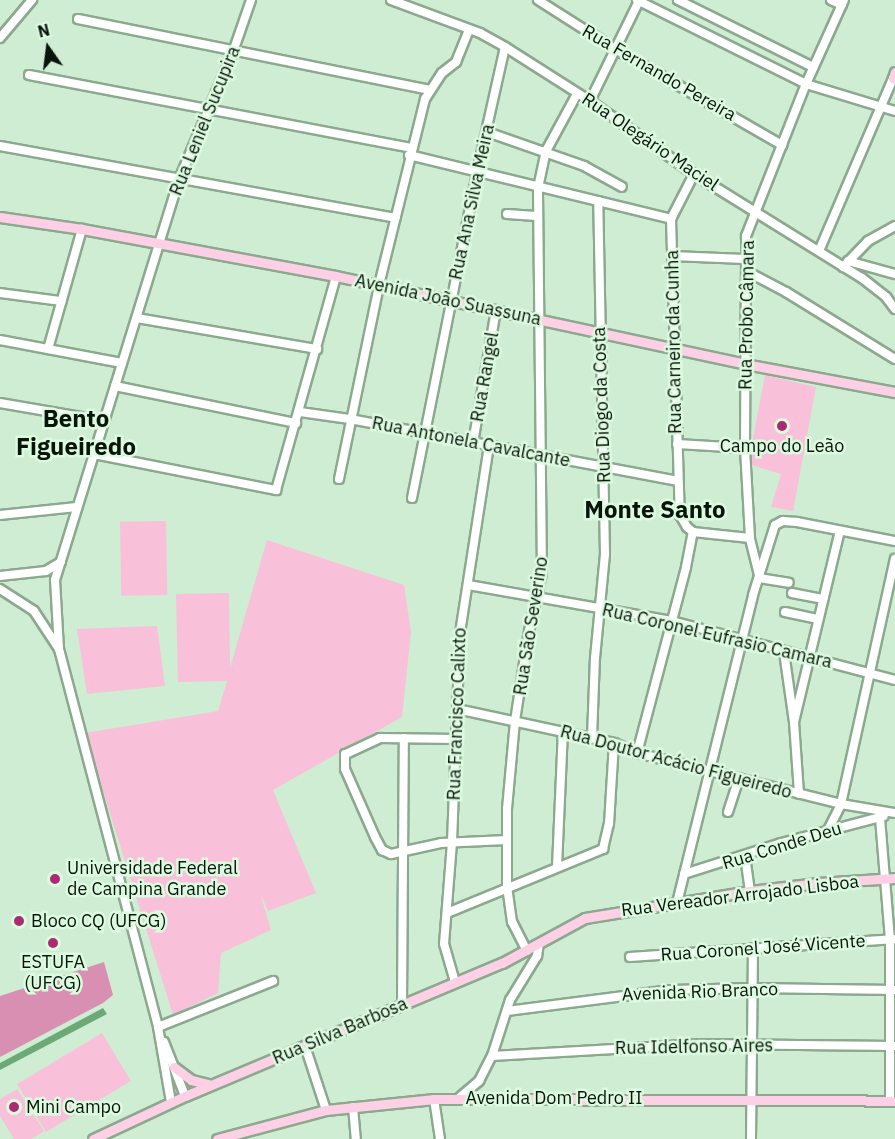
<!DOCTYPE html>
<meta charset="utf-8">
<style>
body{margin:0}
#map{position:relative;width:895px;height:1139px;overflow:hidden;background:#cfedd2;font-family:"IBM Plex Sans",sans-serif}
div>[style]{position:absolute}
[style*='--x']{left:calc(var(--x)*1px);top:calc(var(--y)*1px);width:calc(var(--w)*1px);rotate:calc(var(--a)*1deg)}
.green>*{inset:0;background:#f8c1d9;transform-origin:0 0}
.forest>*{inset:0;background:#d98fb1}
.water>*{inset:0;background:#6ca976}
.roads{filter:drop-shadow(2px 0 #8ca88f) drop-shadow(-2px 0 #8ca88f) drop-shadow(0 2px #8ca88f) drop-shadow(0 -2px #8ca88f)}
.minor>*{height:8px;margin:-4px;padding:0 4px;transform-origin:4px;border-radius:4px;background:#fff}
.major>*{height:9px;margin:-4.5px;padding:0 4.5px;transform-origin:4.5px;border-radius:4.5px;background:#fed0e5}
.dots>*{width:16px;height:16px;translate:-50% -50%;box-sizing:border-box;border:3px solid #dcfadf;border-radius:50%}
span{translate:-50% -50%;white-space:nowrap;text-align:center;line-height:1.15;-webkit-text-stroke:5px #dcfadf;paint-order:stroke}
.street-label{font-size:18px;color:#09140b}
.poi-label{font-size:18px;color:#09140b}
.left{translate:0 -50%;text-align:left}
.district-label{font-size:24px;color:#09140b;font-weight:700}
.north{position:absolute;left:18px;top:18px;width:60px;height:60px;-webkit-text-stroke:4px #dcfadf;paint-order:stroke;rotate:346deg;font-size:16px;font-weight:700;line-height:24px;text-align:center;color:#09140b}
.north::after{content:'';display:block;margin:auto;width:21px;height:27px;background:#09140b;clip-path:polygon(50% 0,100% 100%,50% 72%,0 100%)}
</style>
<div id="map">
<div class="green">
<div style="clip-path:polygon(765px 375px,816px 387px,793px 511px,771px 507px,781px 474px,748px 464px)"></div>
<div style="left:166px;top:521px;width:74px;height:46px;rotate:89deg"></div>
<div style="clip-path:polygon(267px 540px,404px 585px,411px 632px,402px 717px,273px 790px,316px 893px,268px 911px,260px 893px,271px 930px,221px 953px,218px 993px,173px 1015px,85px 733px,218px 711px,227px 681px,178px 682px,176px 594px,229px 593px,230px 668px)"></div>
<div style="clip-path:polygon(157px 626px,165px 686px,87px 694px,77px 629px)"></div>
<div style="left:102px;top:1033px;width:56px;height:99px;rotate:59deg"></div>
<div style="clip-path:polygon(17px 1089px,44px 1131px,32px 1139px,14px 1139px,0 1116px,0 1099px)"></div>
</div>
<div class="forest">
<div style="clip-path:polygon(104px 962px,113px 995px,103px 1003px,0 1057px,0 996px)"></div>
</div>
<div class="water">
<div style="clip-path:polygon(103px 1008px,107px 1014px,0 1070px,0 1063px)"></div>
</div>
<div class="roads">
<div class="minor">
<div style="--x:391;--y:0;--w:95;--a:20.3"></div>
<div style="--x:480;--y:33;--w:29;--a:29"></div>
<div style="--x:505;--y:47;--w:101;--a:32.4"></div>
<div style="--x:590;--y:101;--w:127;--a:35.1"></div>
<div style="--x:694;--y:174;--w:198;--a:31.8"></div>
<div style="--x:862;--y:278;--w:31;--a:38"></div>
<div style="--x:886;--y:297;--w:15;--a:53"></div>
<div style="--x:538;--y:0;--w:91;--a:32.5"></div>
<div style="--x:615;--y:49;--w:193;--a:29.9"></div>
<div style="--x:637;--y:0;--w:189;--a:26.4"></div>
<div style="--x:806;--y:84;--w:93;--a:16.9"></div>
<div style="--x:678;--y:0;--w:151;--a:26.4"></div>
<div style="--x:831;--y:0;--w:12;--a:24"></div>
<div style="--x:78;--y:19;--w:358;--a:11.4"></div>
<div style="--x:0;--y:38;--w:50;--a:-49.9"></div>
<div style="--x:29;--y:75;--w:389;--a:10.8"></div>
<div style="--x:590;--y:101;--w:111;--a:-63.9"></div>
<div style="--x:487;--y:132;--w:103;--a:19.3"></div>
<div style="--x:584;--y:166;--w:43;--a:28.9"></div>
<div style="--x:0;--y:146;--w:402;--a:10.3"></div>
<div style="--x:409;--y:155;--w:270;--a:13.7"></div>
<div style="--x:694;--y:174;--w:51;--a:117.1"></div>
<div style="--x:671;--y:219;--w:296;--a:88.3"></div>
<div style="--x:680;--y:515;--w:14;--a:60"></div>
<div style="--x:687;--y:527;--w:8;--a:40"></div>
<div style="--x:693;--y:532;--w:57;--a:6"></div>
<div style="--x:507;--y:214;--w:29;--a:4"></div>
<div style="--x:819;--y:251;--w:188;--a:-66.8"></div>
<div style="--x:672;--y:256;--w:73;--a:2.4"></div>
<div style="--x:848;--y:261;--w:49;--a:15.5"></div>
<div style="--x:843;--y:267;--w:36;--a:-46"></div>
<div style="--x:868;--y:241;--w:31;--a:-29"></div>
<div style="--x:748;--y:272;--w:43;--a:27.8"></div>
<div style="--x:786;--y:292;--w:128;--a:31.6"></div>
<div style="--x:0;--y:293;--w:62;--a:7.5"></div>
<div style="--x:137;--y:318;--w:183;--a:9.8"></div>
<div style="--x:0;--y:340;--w:124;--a:10.7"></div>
<div style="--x:48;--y:349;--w:125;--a:-74.2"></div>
<div style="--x:115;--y:386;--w:185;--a:11.6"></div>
<div style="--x:0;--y:403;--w:106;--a:9.8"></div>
<div style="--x:300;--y:412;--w:50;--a:8"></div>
<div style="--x:350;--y:419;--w:334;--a:10.7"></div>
<div style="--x:473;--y:443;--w:135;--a:-80.2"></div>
<div style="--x:677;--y:444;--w:68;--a:3.4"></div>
<div style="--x:94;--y:454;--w:186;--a:11.2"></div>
<div style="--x:276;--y:490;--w:222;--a:-74.3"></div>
<div style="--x:339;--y:479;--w:198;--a:-78.3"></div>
<div style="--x:379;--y:285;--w:192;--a:-76.1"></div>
<div style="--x:425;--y:99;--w:31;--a:-57"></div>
<div style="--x:442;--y:73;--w:18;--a:-38"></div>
<div style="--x:456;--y:62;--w:35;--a:-68"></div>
<div style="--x:412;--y:498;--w:332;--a:-78.7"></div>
<div style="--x:477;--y:172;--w:128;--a:-77.4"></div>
<div style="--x:0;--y:515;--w:77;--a:-5.9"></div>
<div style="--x:759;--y:575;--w:38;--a:-104"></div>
<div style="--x:750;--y:538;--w:90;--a:-93.2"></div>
<div style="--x:745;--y:448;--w:212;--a:-89.7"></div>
<div style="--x:746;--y:236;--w:163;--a:-68.5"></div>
<div style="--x:806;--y:84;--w:92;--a:-65.7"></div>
<div style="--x:0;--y:576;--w:46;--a:-6.2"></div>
<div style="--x:46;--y:571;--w:17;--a:-31"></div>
<div style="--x:759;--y:578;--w:30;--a:9"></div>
<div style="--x:468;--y:585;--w:207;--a:10"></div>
<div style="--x:672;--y:621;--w:231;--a:14.8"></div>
<div style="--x:0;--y:589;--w:40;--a:32.9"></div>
<div style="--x:34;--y:611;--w:45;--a:56.7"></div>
<div style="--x:59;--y:649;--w:391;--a:75.3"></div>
<div style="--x:158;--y:1027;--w:76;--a:80.2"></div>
<div style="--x:792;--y:593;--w:32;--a:11"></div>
<div style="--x:785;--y:612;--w:34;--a:12"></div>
<div style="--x:59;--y:649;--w:69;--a:-93.3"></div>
<div style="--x:55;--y:580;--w:422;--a:-72.8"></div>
<div style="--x:180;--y:177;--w:136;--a:-67"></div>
<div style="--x:233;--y:52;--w:55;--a:-70.9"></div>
<div style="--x:784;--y:652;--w:71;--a:81.9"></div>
<div style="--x:794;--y:722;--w:72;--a:86"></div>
<div style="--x:457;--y:709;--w:161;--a:12.2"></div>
<div style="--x:614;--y:743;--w:25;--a:23"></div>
<div style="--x:637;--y:753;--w:210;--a:14"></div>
<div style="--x:841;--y:804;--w:55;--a:9.5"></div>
<div style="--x:794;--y:722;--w:196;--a:-76.5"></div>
<div style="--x:592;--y:738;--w:80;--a:-87.9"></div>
<div style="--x:595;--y:658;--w:104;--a:-84.5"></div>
<div style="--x:605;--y:554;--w:353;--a:-91.1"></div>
<div style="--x:457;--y:739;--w:77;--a:-179.3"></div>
<div style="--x:380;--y:738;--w:38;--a:155"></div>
<div style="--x:345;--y:754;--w:15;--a:90"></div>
<div style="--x:345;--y:769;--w:74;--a:66.2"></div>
<div style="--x:375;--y:837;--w:15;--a:62"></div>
<div style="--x:382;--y:850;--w:10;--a:24"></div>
<div style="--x:391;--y:854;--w:51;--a:-12.4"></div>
<div style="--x:441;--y:843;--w:66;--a:-2.6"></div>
<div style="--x:637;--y:753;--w:192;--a:-75.2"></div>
<div style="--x:686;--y:567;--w:36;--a:-79"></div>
<div style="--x:728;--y:812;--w:36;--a:-72"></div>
<div style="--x:880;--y:818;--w:122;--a:85.3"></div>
<div style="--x:890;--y:940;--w:161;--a:90"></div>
<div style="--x:828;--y:830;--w:29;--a:-63"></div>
<div style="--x:841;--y:804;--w:251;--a:-77.6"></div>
<div style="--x:745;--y:856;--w:35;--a:82"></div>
<div style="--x:557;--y:867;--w:136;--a:-87.5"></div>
<div style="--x:684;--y:874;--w:102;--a:-17.7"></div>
<div style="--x:781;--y:843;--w:106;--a:-14.7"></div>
<div style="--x:677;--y:903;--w:317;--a:-76.1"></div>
<div style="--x:753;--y:595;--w:73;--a:-72.6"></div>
<div style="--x:775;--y:525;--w:9;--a:-27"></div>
<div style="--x:783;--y:521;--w:14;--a:4"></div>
<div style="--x:797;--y:522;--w:100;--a:11"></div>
<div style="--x:447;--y:913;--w:169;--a:-22.3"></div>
<div style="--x:603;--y:849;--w:26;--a:-77"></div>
<div style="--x:609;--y:824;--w:81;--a:-86.5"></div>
<div style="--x:527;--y:951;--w:33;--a:-117"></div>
<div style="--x:512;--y:922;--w:34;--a:-98"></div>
<div style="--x:507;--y:888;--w:79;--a:-90"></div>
<div style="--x:507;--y:809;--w:88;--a:-84.8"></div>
<div style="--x:515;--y:721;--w:91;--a:-81.2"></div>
<div style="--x:529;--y:631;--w:58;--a:-77.2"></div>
<div style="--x:542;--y:574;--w:386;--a:-90.6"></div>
<div style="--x:538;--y:188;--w:38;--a:-78"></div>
<div style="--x:546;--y:151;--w:65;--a:-61.5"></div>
<div style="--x:630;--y:957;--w:266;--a:-3.9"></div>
<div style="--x:455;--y:982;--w:40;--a:-106"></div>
<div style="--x:444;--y:944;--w:102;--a:-85.5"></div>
<div style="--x:452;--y:842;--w:209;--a:-87.8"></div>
<div style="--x:460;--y:633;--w:189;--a:-81.2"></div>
<div style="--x:402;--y:1004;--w:266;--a:-89.6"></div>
<div style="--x:507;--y:1011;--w:165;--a:-7.3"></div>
<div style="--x:671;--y:990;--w:82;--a:-1.4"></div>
<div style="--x:753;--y:988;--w:142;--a:0.8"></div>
<div style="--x:158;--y:1027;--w:124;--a:-21.8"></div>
<div style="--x:164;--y:1042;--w:58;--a:68.7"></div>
<div style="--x:305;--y:1046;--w:67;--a:71.8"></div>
<div style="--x:492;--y:1056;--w:210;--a:-3.3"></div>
<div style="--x:702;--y:1044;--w:193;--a:0.6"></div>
<div style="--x:460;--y:1097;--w:25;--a:-40"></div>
<div style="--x:479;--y:1081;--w:28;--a:-63"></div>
<div style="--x:492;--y:1056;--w:59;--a:-72.2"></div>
<div style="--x:510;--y:1000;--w:52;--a:-58.5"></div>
<div style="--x:537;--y:956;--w:12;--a:-81"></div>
<div style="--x:434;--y:1099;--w:40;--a:81.5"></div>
<div style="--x:353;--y:1107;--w:32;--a:85"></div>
<div style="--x:751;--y:1139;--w:191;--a:-89.4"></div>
</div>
<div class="major">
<div style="--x:895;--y:72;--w:6;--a:108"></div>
<div style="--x:893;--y:78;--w:2;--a:27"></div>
<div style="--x:0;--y:217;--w:83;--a:8.3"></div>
<div style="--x:82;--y:229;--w:258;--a:10.5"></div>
<div style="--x:336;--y:276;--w:418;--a:12.1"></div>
<div style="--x:745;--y:364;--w:153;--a:10.6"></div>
<div style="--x:174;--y:1067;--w:21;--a:37"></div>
<div style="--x:191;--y:1080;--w:18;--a:13"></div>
<div style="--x:93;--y:1139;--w:102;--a:-25.1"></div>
<div style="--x:185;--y:1096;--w:344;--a:-22.8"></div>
<div style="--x:502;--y:963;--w:94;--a:-28.5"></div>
<div style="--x:585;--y:918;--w:167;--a:-9.3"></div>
<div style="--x:750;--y:891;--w:68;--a:-6.7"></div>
<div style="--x:818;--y:883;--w:77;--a:-3.7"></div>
<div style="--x:217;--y:1139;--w:113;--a:-14.9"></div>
<div style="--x:326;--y:1110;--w:109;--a:-5.8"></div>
<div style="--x:434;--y:1099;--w:461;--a:0.2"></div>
</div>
</div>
<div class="dots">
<div style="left:782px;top:426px;background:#ac2973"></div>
<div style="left:55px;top:879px;background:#ac2973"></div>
<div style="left:19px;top:921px;background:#ac2973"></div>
<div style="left:53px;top:943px;background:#ac2973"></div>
<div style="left:14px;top:1107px;background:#ac2973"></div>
</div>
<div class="street-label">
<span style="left:659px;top:73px;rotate:30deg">Rua Fernando Pereira</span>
<span style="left:205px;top:121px;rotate:-68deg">Rua Leniel Sucupira</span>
<span style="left:650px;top:142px;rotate:34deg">Rua Olegário Maciel</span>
<span style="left:472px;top:202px;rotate:-78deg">Rua Ana Silva Meira</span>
<span style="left:448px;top:300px;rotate:12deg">Avenida João Suassuna</span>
<span style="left:747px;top:315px;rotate:-89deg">Rua Probo Câmara</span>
<span style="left:674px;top:342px;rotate:-91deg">Rua Carneiro da Cunha</span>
<span style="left:485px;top:377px;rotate:-80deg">Rua Rangel</span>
<span style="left:602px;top:405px;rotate:-92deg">Rua Diogo da Costa</span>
<span style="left:471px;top:442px;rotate:11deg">Rua Antonela Cavalcante</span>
<span style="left:531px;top:626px;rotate:-81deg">Rua São Severino</span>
<span style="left:717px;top:636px;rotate:13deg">Rua Coronel Eufrasio Camara</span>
<span style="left:457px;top:714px;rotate:-88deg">Rua Francisco Calixto</span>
<span style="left:676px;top:762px;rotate:15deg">Rua Doutor Acácio Figueiredo</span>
<span style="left:782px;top:846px;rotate:-17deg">Rua Conde Deu</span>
<span style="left:740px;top:896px;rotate:-7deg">Rua Vereador Arrojado Lisboa</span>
<span style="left:763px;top:948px;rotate:-4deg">Rua Coronel José Vicente</span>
<span style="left:700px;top:992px;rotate:-2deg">Avenida Rio Branco</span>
<span style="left:340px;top:1031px;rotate:-23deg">Rua Silva Barbosa</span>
<span style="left:694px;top:1047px;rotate:-1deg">Rua Idelfonso Aires</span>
<span style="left:554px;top:1098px">Avenida Dom Pedro II</span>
</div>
<div class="poi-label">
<span style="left:782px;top:446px">Campo do Leão</span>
<span class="left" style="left:67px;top:879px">Universidade Federal<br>de Campina Grande</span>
<span class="left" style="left:31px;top:921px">Bloco CQ (UFCG)</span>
<span style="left:53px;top:973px">ESTUFA<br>(UFCG)</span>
<span class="left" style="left:26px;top:1107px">Mini Campo</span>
</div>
<div class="district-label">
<span style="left:76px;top:433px">Bento<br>Figueiredo</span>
<span style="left:655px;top:510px">Monte Santo</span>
</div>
<div class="north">N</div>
</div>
